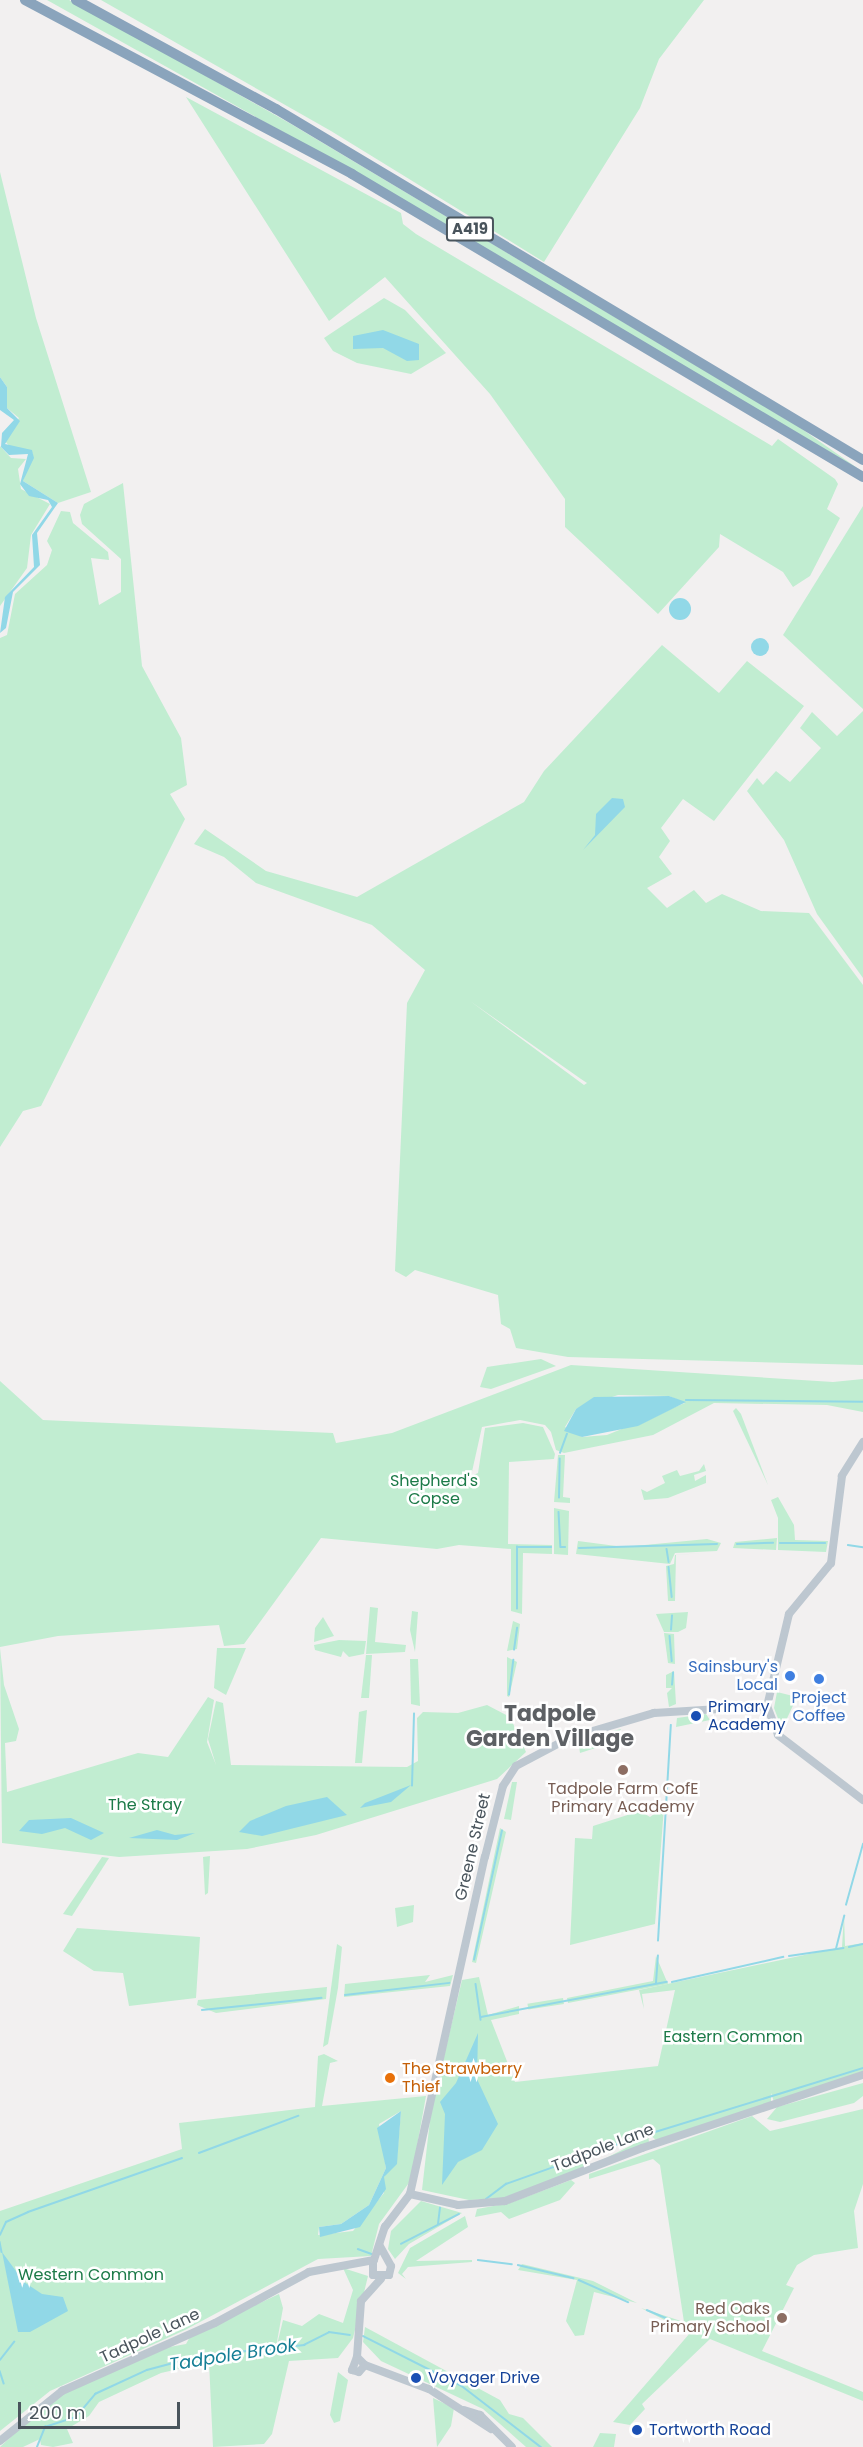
<!DOCTYPE html>
<style>
body{margin:0}
#map{position:relative;width:863px;height:2447px;overflow:hidden;background:#f2f0f0;font-family:Poppins,sans-serif}
div>[style]{position:absolute}
[style*='--x']{left:calc(var(--x)*1px);top:calc(var(--y)*1px);width:calc(var(--w)*1px);rotate:calc(var(--a)*1deg)}
.green>*{inset:0;background:#c1edd1;transform-origin:0 0}
.water>*{inset:0;background:#91d8e7}
.round{border-radius:50%}
.stream>*{height:1.5px;margin:-0.75px;padding:0 0.75px;transform-origin:0.75px;border-radius:0.75px;background:#91d8e7}
.secondary>*{height:8px;margin:-4px;padding:0 4px;transform-origin:4px;border-radius:4px;background:#bdc7d0}
.highway>*{height:10px;margin:-5px;padding:0 5px;transform-origin:5px;border-radius:5px;background:#8aa4bc}
.dots>*{width:16px;height:16px;translate:-50% -50%;box-sizing:border-box;border:3px solid #fff;border-radius:50%}
span{translate:-50% -50%;white-space:nowrap;text-align:center;line-height:1.15;-webkit-text-stroke:5px #fff;paint-order:stroke}
.shield-label span{padding:2px 4px;background:#fff;border:2px solid;border-radius:4px;-webkit-text-stroke-width:0}
.shield-label{font-size:15px;color:#49545c;font-weight:700}
.park-label{font-size:16px;color:#1c7a48}
.shop-label{font-size:16px;color:#366cbe}
.right{translate:-100% -50%;text-align:right}
.transit-label{font-size:16px;color:#164399}
.left{translate:0 -50%;text-align:left}
.education-label{font-size:16px;color:#785e54}
.street-label{font-size:16px;color:#49545c}
.food-label{font-size:16px;color:#c56008}
.water-label{font-size:18px;color:#147e95;font-style:italic}
.district-label{font-size:22px;color:#5d6064;font-weight:700}
.scale{position:absolute;left:18px;top:2402px;width:162px;height:27px;box-sizing:border-box;border:3px solid #49545c;border-top:0;padding-left:8px;font-size:18px;line-height:21px;white-space:nowrap;color:#49545c;-webkit-text-stroke:4px #fff;paint-order:stroke}
</style>
<div id="map">
<div class="green">
<div style="clip-path:polygon(47px 0,69px 0,98px 15px,291px 124px,799px 427px,863px 472px,379px 186px)"></div>
<div style="clip-path:polygon(101px 0,704px 0,659px 59px,640px 108px,544px 262px,331px 131px)"></div>
<div style="clip-path:polygon(186px 97px,401px 213px,403px 224px,416px 234px,772px 446px,778px 439px,835px 479px,838px 484px,827px 509px,840px 518px,810px 576px,793px 587px,783px 572px,720px 534px,719px 547px,658px 614px,565px 527px,565px 499px,490px 394px,385px 277px,329px 321px)"></div>
<div style="clip-path:polygon(0 172px,36px 318px,91px 492px,58px 503px,23px 481px,33px 453px,12px 449px,4px 440px,19px 418px,7px 408px,7px 387px,0 377px)"></div>
<div style="clip-path:polygon(384px 298px,405px 310px,446px 353px,411px 374px,357px 363px,333px 351px,324px 338px)"></div>
<div style="clip-path:polygon(0 446px,11px 458px,26px 459px,18px 469px,21px 489px,50px 504px,31px 535px,27px 568px,0 606px)"></div>
<div style="clip-path:polygon(123px 483px,142px 666px,181px 738px,187px 785px,170px 794px,185px 819px,41px 1106px,23px 1111px,0 1147px,0 638px,7px 635px,15px 594px,47px 565px,52px 550px,47px 541px,61px 511px,70px 512px,73px 523px,108px 552px,109px 560px,91px 558px,99px 605px,121px 592px,121px 559px,82px 524px,80px 515px,84px 504px)"></div>
<div style="clip-path:polygon(863px 506px,863px 709px,783px 635px)"></div>
<div style="clip-path:polygon(evenodd,662px 645px,719px 693px,747px 661px,804px 706px,714px 821px,683px 799px,661px 828px,670px 841px,659px 857px,672px 874px,647px 888px,667px 908px,694px 890px,706px 903px,722px 894px,761px 911px,809px 913px,863px 985px,863px 1365px,568px 1357px,516px 1348px,510px 1329px,501px 1324px,498px 1295px,415px 1270px,406px 1277px,395px 1271px,407px 1003px,425px 970px,372px 925px,256px 883px,224px 857px,194px 844px,205px 829px,266px 871px,357px 897px,524px 802px,544px 771px,662px 645px,470px 1001px,581px 1079px,587px 1083px,584px 1085px,470px 1001px)"></div>
<div style="clip-path:polygon(863px 711px,863px 978px,817px 914px,784px 840px,747px 791px,757px 778px,763px 785px,776px 771px,790px 782px,821px 748px,800px 728px,812px 712px,837px 736px)"></div>
<div style="clip-path:polygon(541px 1359px,556px 1366px,491px 1389px,480px 1387px,487px 1367px)"></div>
<div style="clip-path:polygon(evenodd,571px 1365px,833px 1382px,863px 1379px,863px 1412px,827px 1405px,714px 1403px,653px 1435px,564px 1453px,556px 1450px,551px 1432px,545px 1425px,520px 1420px,482px 1427px,471px 1476px,478px 1473px,485px 1428px,523px 1423px,543px 1427px,555px 1454px,554px 1459px,509px 1462px,508px 1544px,552px 1545px,552px 1554px,523px 1553px,522px 1614px,511px 1611px,511px 1549px,459px 1545px,437px 1549px,321px 1538px,244px 1644px,224px 1646px,219px 1625px,58px 1636px,0 1647px,0 1381px,43px 1420px,333px 1433px,336px 1443px,392px 1433px,571px 1365px,618px 1395px,669px 1396px,685px 1403px,607px 1435px,582px 1437px,565px 1427px,576px 1409px,618px 1395px)"></div>
<div style="clip-path:polygon(736px 1408px,741px 1414px,768px 1485px,733px 1411px)"></div>
<div style="clip-path:polygon(558px 1455px,565px 1455px,563px 1497px,570px 1498px,570px 1503px,554px 1502px)"></div>
<div style="clip-path:polygon(704px 1464px,706px 1471px,694px 1475px,695px 1481px,706px 1475px,706px 1483px,668px 1498px,644px 1500px,641px 1489px,647px 1492px,665px 1483px,662px 1476px,677px 1470px,680px 1476px,699px 1471px)"></div>
<div style="clip-path:polygon(778px 1497px,794px 1525px,795px 1540px,828px 1541px,826px 1552px,778px 1550px,778px 1518px,771px 1500px)"></div>
<div style="clip-path:polygon(554px 1508px,569px 1511px,568px 1555px,554px 1554px)"></div>
<div style="clip-path:polygon(777px 1538px,776px 1550px,733px 1548px,735px 1542px)"></div>
<div style="clip-path:polygon(707px 1539px,721px 1543px,717px 1551px,675px 1553px,670px 1564px,576px 1554px,578px 1541px,624px 1547px)"></div>
<div style="clip-path:polygon(716px 1552px,676px 1555px,675px 1601px,668px 1601px,666px 1566px,674px 1564px,675px 1555px)"></div>
<div style="clip-path:polygon(370px 1607px,378px 1608px,375px 1642px,406px 1645px,405px 1652px,366px 1654px)"></div>
<div style="clip-path:polygon(412px 1611px,418px 1612px,415px 1652px,410px 1630px)"></div>
<div style="clip-path:polygon(688px 1612px,686px 1628px,678px 1632px,664px 1632px,656px 1614px)"></div>
<div style="clip-path:polygon(323px 1617px,334px 1636px,314px 1642px,315px 1628px)"></div>
<div style="clip-path:polygon(513px 1621px,520px 1624px,517px 1649px,507px 1651px)"></div>
<div style="clip-path:polygon(664px 1633px,674px 1634px,675px 1664px,668px 1663px)"></div>
<div style="clip-path:polygon(339px 1640px,366px 1641px,364px 1654px,349px 1657px,343px 1651px,341px 1657px,315px 1650px,314px 1645px)"></div>
<div style="clip-path:polygon(0 1648px,4px 1685px,19px 1729px,16px 1741px,5px 1743px,7px 1792px,138px 1753px,168px 1757px,208px 1697px,214px 1700px,207px 1742px,216px 1765px,208px 1739px,216px 1701px,223px 1703px,231px 1765px,407px 1767px,418px 1761px,417px 1718px,423px 1712px,458px 1713px,487px 1705px,510px 1717px,526px 1752px,497px 1779px,316px 1835px,247px 1849px,119px 1857px,2px 1843px)"></div>
<div style="clip-path:polygon(217px 1648px,246px 1648px,226px 1695px,214px 1688px)"></div>
<div style="clip-path:polygon(366px 1655px,372px 1655px,369px 1698px,361px 1698px)"></div>
<div style="clip-path:polygon(507px 1657px,517px 1662px,509px 1697px,507px 1696px)"></div>
<div style="clip-path:polygon(410px 1659px,418px 1659px,420px 1706px,411px 1704px)"></div>
<div style="clip-path:polygon(674px 1671px,676px 1704px,669px 1707px,667px 1693px,672px 1688px,666px 1688px,666px 1675px)"></div>
<div style="clip-path:polygon(777px 1692px,797px 1697px,782px 1729px,774px 1708px)"></div>
<div style="clip-path:polygon(367px 1710px,362px 1763px,355px 1763px,359px 1712px)"></div>
<div style="clip-path:polygon(706px 1714px,710px 1720px,676px 1727px,677px 1718px)"></div>
<div style="clip-path:polygon(621px 1729px,614px 1742px,580px 1753px,578px 1739px)"></div>
<div style="clip-path:polygon(512px 1782px,517px 1782px,511px 1820px,504px 1819px)"></div>
<div style="clip-path:polygon(664px 1807px,655px 1924px,570px 1945px,575px 1838px,592px 1839px,593px 1826px,640px 1811px,650px 1817px)"></div>
<div style="clip-path:polygon(500px 1828px,506px 1832px,476px 1963px,472px 1962px)"></div>
<div style="clip-path:polygon(210px 1856px,208px 1893px,205px 1895px,203px 1857px)"></div>
<div style="clip-path:polygon(102px 1857px,109px 1858px,72px 1916px,63px 1914px)"></div>
<div style="clip-path:polygon(414px 1905px,413px 1922px,397px 1927px,395px 1908px)"></div>
<div style="clip-path:polygon(844px 1914px,845px 1946px,863px 1943px,863px 2073px,774px 2102px,771px 2093px,771px 2103px,656px 2140px,648px 2133px,649px 2143px,590px 2166px,632px 2145px,629px 2139px,587px 2161px,588px 2167px,503px 2198px,469px 2200px,422px 2190px,431px 2111px,462px 1980px,479px 1977px,488px 2015px,519px 2006px,519px 2014px,491px 2020px,515px 2082px,658px 2066px,675px 1990px,642px 1994px,644px 2009px,639px 1990px,842px 1947px)"></div>
<div style="clip-path:polygon(77px 1928px,200px 1937px,196px 1998px,129px 2006px,123px 1973px,94px 1971px,63px 1951px)"></div>
<div style="clip-path:polygon(337px 1944px,342px 1947px,338px 1988px,328px 2044px,323px 2047px)"></div>
<div style="clip-path:polygon(656px 1956px,668px 1984px,568px 2003px,567px 1998px,653px 1981px)"></div>
<div style="clip-path:polygon(430px 1975px,425px 1982px,453px 1975px,450px 1986px,344px 1997px,345px 1984px)"></div>
<div style="clip-path:polygon(327px 1987px,326px 1999px,216px 2013px,197px 2005px,198px 2000px)"></div>
<div style="left:563px;top:1998px;width:6px;height:36px;rotate:81deg"></div>
<div style="clip-path:polygon(evenodd,324px 2054px,338px 2061px,330px 2063px,322px 2106px,426px 2096px,411px 2180px,379px 2224px,371px 2256px,318px 2259px,185px 2330px,50px 2391px,0 2431px,0 2211px,182px 2149px,179px 2123px,315px 2107px,318px 2056px,324px 2054px,401px 2111px,397px 2157px,384px 2177px,384px 2193px,353px 2231px,318px 2235px,319px 2227px,341px 2224px,369px 2205px,386px 2168px,379px 2124px,401px 2111px)"></div>
<div style="clip-path:polygon(863px 2083px,863px 2096px,854px 2103px,780px 2122px,767px 2119px,777px 2107px)"></div>
<div style="clip-path:polygon(863px 2109px,863px 2184px,854px 2211px,858px 2248px,814px 2255px,797px 2265px,786px 2285px,794px 2288px,762px 2351px,863px 2392px,863px 2401px,710px 2339px,642px 2404px,645px 2409px,630px 2425px,613px 2422px,690px 2333px,641px 2308px,684px 2322px,660px 2165px,653px 2159px,589px 2179px,589px 2174px,752px 2116px,770px 2131px)"></div>
<div style="clip-path:polygon(571px 2180px,575px 2183px,560px 2200px,509px 2219px,501px 2212px,475px 2217px,477px 2209px,510px 2203px)"></div>
<div style="clip-path:polygon(421px 2201px,462px 2213px,409px 2244px,395px 2259px,388px 2249px,391px 2231px)"></div>
<div style="clip-path:polygon(465px 2216px,468px 2227px,416px 2261px,472px 2260px,472px 2262px,408px 2267px,402px 2274px,406px 2279px,398px 2273px,410px 2248px)"></div>
<div style="clip-path:polygon(522px 2264px,593px 2281px,637px 2303px,594px 2292px,584px 2335px,575px 2336px,566px 2321px,577px 2280px,518px 2270px)"></div>
<div style="clip-path:polygon(343px 2268px,368px 2276px,353px 2338px,338px 2358px,289px 2361px,272px 2434px,264px 2444px,213px 2447px,209px 2362px,161px 2373px,99px 2402px,89px 2416px,67px 2429px,73px 2443px,53px 2447px,41px 2445px,40px 2439px,23px 2447px,0 2447px,53px 2398px,164px 2348px,186px 2344px,191px 2335px,279px 2294px,283px 2308px,275px 2353px,283px 2320px,302px 2326px,319px 2314px,343px 2323px,353px 2290px)"></div>
<div style="clip-path:polygon(365px 2327px,500px 2400px,509px 2414px,523px 2418px,552px 2447px,526px 2447px,483px 2409px,381px 2361px,363px 2342px)"></div>
<div style="clip-path:polygon(338px 2372px,348px 2380px,340px 2421px,334px 2423px,330px 2415px)"></div>
<div style="clip-path:polygon(433px 2398px,454px 2408px,451px 2426px,437px 2447px)"></div>
<div style="clip-path:polygon(600px 2433px,616px 2434px,614px 2447px,593px 2447px)"></div>
</div>
<div class="water">
<div style="clip-path:polygon(383px 330px,419px 344px,419px 360px,407px 361px,383px 348px,353px 349px,353px 336px)"></div>
<div style="clip-path:polygon(0 377px,7px 387px,7px 408px,20px 421px,5px 444px,32px 450px,34px 458px,23px 481px,58px 503px,37px 533px,40px 565px,13px 592px,6px 628px,0 633px,5px 597px,34px 567px,32px 535px,52px 507px,48px 500px,29px 496px,20px 484px,28px 454px,9px 455px,1px 447px,2px 433px,14px 420px,0 410px)"></div>
<div class="round" style="left:669px;top:598px;width:22px;height:22px"></div>
<div class="round" style="left:751px;top:638px;width:18px;height:18px"></div>
<div style="clip-path:polygon(612px 798px,623px 799px,625px 807px,583px 850px,595px 835px,596px 814px)"></div>
<div style="clip-path:polygon(669px 1396px,686px 1402px,638px 1426px,582px 1437px,564px 1431px,576px 1409px,594px 1397px)"></div>
<div style="clip-path:polygon(411px 1785px,391px 1802px,360px 1808px,365px 1803px)"></div>
<div style="clip-path:polygon(327px 1797px,347px 1815px,262px 1836px,239px 1832px,250px 1821px,286px 1806px)"></div>
<div style="clip-path:polygon(71px 1818px,104px 1833px,91px 1840px,65px 1828px,42px 1834px,19px 1831px,29px 1820px)"></div>
<div style="clip-path:polygon(157px 1830px,175px 1835px,195px 1833px,177px 1840px,129px 1838px)"></div>
<div style="clip-path:polygon(478px 2033px,477px 2079px,498px 2124px,482px 2150px,458px 2162px,442px 2185px,445px 2114px,440px 2102px,456px 2083px)"></div>
<div style="clip-path:polygon(401px 2111px,397px 2164px,384px 2177px,386px 2189px,360px 2227px,320px 2237px,319px 2227px,341px 2224px,369px 2205px,386px 2168px,377px 2128px)"></div>
<div style="clip-path:polygon(2px 2252px,24px 2282px,42px 2294px,63px 2297px,68px 2311px,30px 2332px,18px 2332px)"></div>
</div>
<div class="stream">
<div style="--x:686;--y:1400;--w:177;--a:0.6"></div>
<div style="--x:560;--y:1453;--w:20;--a:-70"></div>
<div style="--x:559;--y:1498;--w:39;--a:-89"></div>
<div style="--x:559;--y:1512;--w:35;--a:87"></div>
<div style="--x:561;--y:1547;--w:4;--a:0"></div>
<div style="--x:780;--y:1543;--w:45;--a:0"></div>
<div style="--x:737;--y:1544;--w:36;--a:-2"></div>
<div style="--x:848;--y:1545;--w:15;--a:8"></div>
<div style="--x:579;--y:1548;--w:138;--a:-1.7"></div>
<div style="--x:667;--y:1549;--w:13;--a:81"></div>
<div style="--x:669;--y:1567;--w:30;--a:84"></div>
<div style="--x:517;--y:1609;--w:62;--a:-90"></div>
<div style="--x:517;--y:1547;--w:34;--a:0"></div>
<div style="--x:671;--y:1630;--w:14;--a:-86"></div>
<div style="--x:670;--y:1636;--w:25;--a:85"></div>
<div style="--x:514;--y:1650;--w:22;--a:-82"></div>
<div style="--x:672;--y:1685;--w:12;--a:-85"></div>
<div style="--x:509;--y:1695;--w:35;--a:-83"></div>
<div style="--x:412;--y:1786;--w:72;--a:-88.4"></div>
<div style="--x:846;--y:1905;--w:63;--a:-74.4"></div>
<div style="--x:658;--y:1941;--w:216;--a:-86.6"></div>
<div style="--x:849;--y:1947;--w:14;--a:-12"></div>
<div style="--x:836;--y:1949;--w:34;--a:-76"></div>
<div style="--x:789;--y:1956;--w:55;--a:-8.4"></div>
<div style="--x:474;--y:1960;--w:132;--a:-77.8"></div>
<div style="--x:672;--y:1982;--w:114;--a:-12.7"></div>
<div style="--x:656;--y:1983;--w:27;--a:-86"></div>
<div style="--x:476;--y:1984;--w:36;--a:82"></div>
<div style="--x:345;--y:1995;--w:105;--a:-6.6"></div>
<div style="--x:202;--y:2010;--w:120;--a:-5.8"></div>
<div style="--x:481;--y:2017;--w:189;--a:-10.7"></div>
<div style="--x:652;--y:2133;--w:221;--a:-17.1"></div>
<div style="--x:632;--y:2140;--w:17;--a:-17"></div>
<div style="--x:199;--y:2153;--w:106;--a:-20.5"></div>
<div style="--x:486;--y:2199;--w:25;--a:-37"></div>
<div style="--x:506;--y:2184;--w:128;--a:-19.6"></div>
<div style="--x:438;--y:2224;--w:16;--a:-83"></div>
<div style="--x:0;--y:2235;--w:14;--a:-65"></div>
<div style="--x:6;--y:2222;--w:24;--a:-24"></div>
<div style="--x:28;--y:2212;--w:163;--a:-19.3"></div>
<div style="--x:0;--y:2242;--w:10;--a:79"></div>
<div style="--x:401;--y:2244;--w:65;--a:-27.3"></div>
<div style="--x:358;--y:2249;--w:15;--a:20"></div>
<div style="--x:478;--y:2260;--w:34;--a:7"></div>
<div style="--x:518;--y:2265;--w:57;--a:13.3"></div>
<div style="--x:579;--y:2280;--w:54;--a:24.2"></div>
<div style="--x:647;--y:2310;--w:25;--a:23"></div>
<div style="--x:363;--y:2336;--w:111;--a:26.8"></div>
<div style="--x:462;--y:2386;--w:100;--a:37.7"></div>
<div style="--x:0;--y:2360;--w:23;--a:-52"></div>
<div style="--x:0;--y:2371;--w:13;--a:72"></div>
<div style="--x:37;--y:2447;--w:22;--a:-68"></div>
<div style="--x:45;--y:2427;--w:33;--a:-18"></div>
<div style="--x:76;--y:2417;--w:30;--a:-50"></div>
<div style="--x:95;--y:2394;--w:57;--a:-24.8"></div>
<div style="--x:147;--y:2370;--w:55;--a:-14.8"></div>
<div style="--x:200;--y:2356;--w:105;--a:-6"></div>
<div style="--x:304;--y:2345;--w:28;--a:-27"></div>
<div style="--x:329;--y:2332;--w:21;--a:8"></div>
</div>
<div class="secondary">
<div style="--x:863;--y:1442;--w:40;--a:122"></div>
<div style="--x:842;--y:1476;--w:88;--a:97.2"></div>
<div style="--x:831;--y:1563;--w:66;--a:129.5"></div>
<div style="--x:789;--y:1614;--w:95;--a:103.4"></div>
<div style="--x:767;--y:1706;--w:31;--a:69"></div>
<div style="--x:778;--y:1735;--w:107;--a:37.4"></div>
<div style="--x:410;--y:2194;--w:49;--a:12.9"></div>
<div style="--x:458;--y:2205;--w:47;--a:-4.9"></div>
<div style="--x:505;--y:2201;--w:147;--a:-21.1"></div>
<div style="--x:642;--y:2148;--w:233;--a:-18.3"></div>
<div style="--x:373;--y:2261;--w:14;--a:90"></div>
<div style="--x:373;--y:2275;--w:16;--a:0"></div>
<div style="--x:389;--y:2275;--w:9;--a:-77"></div>
<div style="--x:391;--y:2266;--w:23;--a:-119"></div>
<div style="--x:357;--y:2357;--w:11;--a:45"></div>
<div style="--x:365;--y:2365;--w:68;--a:20.6"></div>
<div style="--x:429;--y:2389;--w:74;--a:32.8"></div>
<div style="--x:357;--y:2357;--w:56;--a:-85.9"></div>
<div style="--x:361;--y:2301;--w:30;--a:-48"></div>
<div style="--x:357;--y:2357;--w:14;--a:111"></div>
<div style="--x:352;--y:2370;--w:7;--a:16"></div>
<div style="--x:359;--y:2372;--w:9;--a:-49"></div>
<div style="--x:464;--y:2410;--w:17;--a:17"></div>
<div style="--x:480;--y:2415;--w:45;--a:45"></div>
<div style="--x:0;--y:2441;--w:80;--a:-38.9"></div>
<div style="--x:62;--y:2391;--w:167;--a:-24"></div>
<div style="--x:215;--y:2323;--w:107;--a:-28.5"></div>
<div style="--x:309;--y:2272;--w:66;--a:-10.5"></div>
<div style="--x:374;--y:2260;--w:35;--a:-72"></div>
<div style="--x:385;--y:2227;--w:41;--a:-52.9"></div>
<div style="--x:410;--y:2194;--w:345;--a:-77.5"></div>
<div style="--x:485;--y:1857;--w:73;--a:-75.8"></div>
<div style="--x:503;--y:1786;--w:24;--a:-57"></div>
<div style="--x:516;--y:1766;--w:60;--a:-27.8"></div>
<div style="--x:569;--y:1738;--w:89;--a:-16.4"></div>
<div style="--x:654;--y:1713;--w:113;--a:-3.5"></div>
</div>
<div class="highway">
<div style="--x:25;--y:0;--w:370;--a:28"></div>
<div style="--x:352;--y:174;--w:594;--a:30.67"></div>
<div style="--x:76;--y:0;--w:228;--a:28.6"></div>
<div style="--x:276;--y:109;--w:684;--a:30.88"></div>
</div>
<div class="dots">
<div style="left:790px;top:1676px;background:#3f7fe0"></div>
<div style="left:819px;top:1679px;background:#3f7fe0"></div>
<div style="left:696px;top:1716px;background:#1a4fb4"></div>
<div style="left:623px;top:1770px;background:#8d6e63"></div>
<div style="left:390px;top:2078px;background:#e8710a"></div>
<div style="left:782px;top:2318px;background:#8d6e63"></div>
<div style="left:416px;top:2378px;background:#1a4fb4"></div>
<div style="left:637px;top:2430px;background:#1a4fb4"></div>
</div>
<div class="shield-label">
<span style="left:470px;top:229px">A419</span>
</div>
<div class="park-label">
<span style="left:434px;top:1490px">Shepherd's<br>Copse</span>
<span style="left:145px;top:1805px">The Stray</span>
<span style="left:733px;top:2037px">Eastern Common</span>
<span style="left:91px;top:2275px">Western Common</span>
</div>
<div class="shop-label">
<span class="right" style="left:778px;top:1676px">Sainsbury's<br>Local</span>
<span style="left:819px;top:1707px">Project<br>Coffee</span>
</div>
<div class="transit-label">
<span class="left" style="left:708px;top:1716px">Primary<br>Academy</span>
<span class="left" style="left:428px;top:2378px">Voyager Drive</span>
<span class="left" style="left:649px;top:2430px">Tortworth Road</span>
</div>
<div class="education-label">
<span style="left:623px;top:1798px">Tadpole Farm CofE<br>Primary Academy</span>
<span class="right" style="left:770px;top:2318px">Red Oaks<br>Primary School</span>
</div>
<div class="street-label">
<span style="left:473px;top:1847px;rotate:-77deg">Greene Street</span>
<span style="left:603px;top:2148px;rotate:-21deg">Tadpole Lane</span>
<span style="left:150px;top:2336px;rotate:-25deg">Tadpole Lane</span>
</div>
<div class="food-label">
<span class="left" style="left:402px;top:2078px">The Strawberry<br>Thief</span>
</div>
<div class="water-label">
<span style="left:233px;top:2355px;rotate:-9deg">Tadpole Brook</span>
</div>
<div class="district-label">
<span style="left:550px;top:1726px">Tadpole<br>Garden Village</span>
</div>
<div class="scale">200 m</div>
</div>
